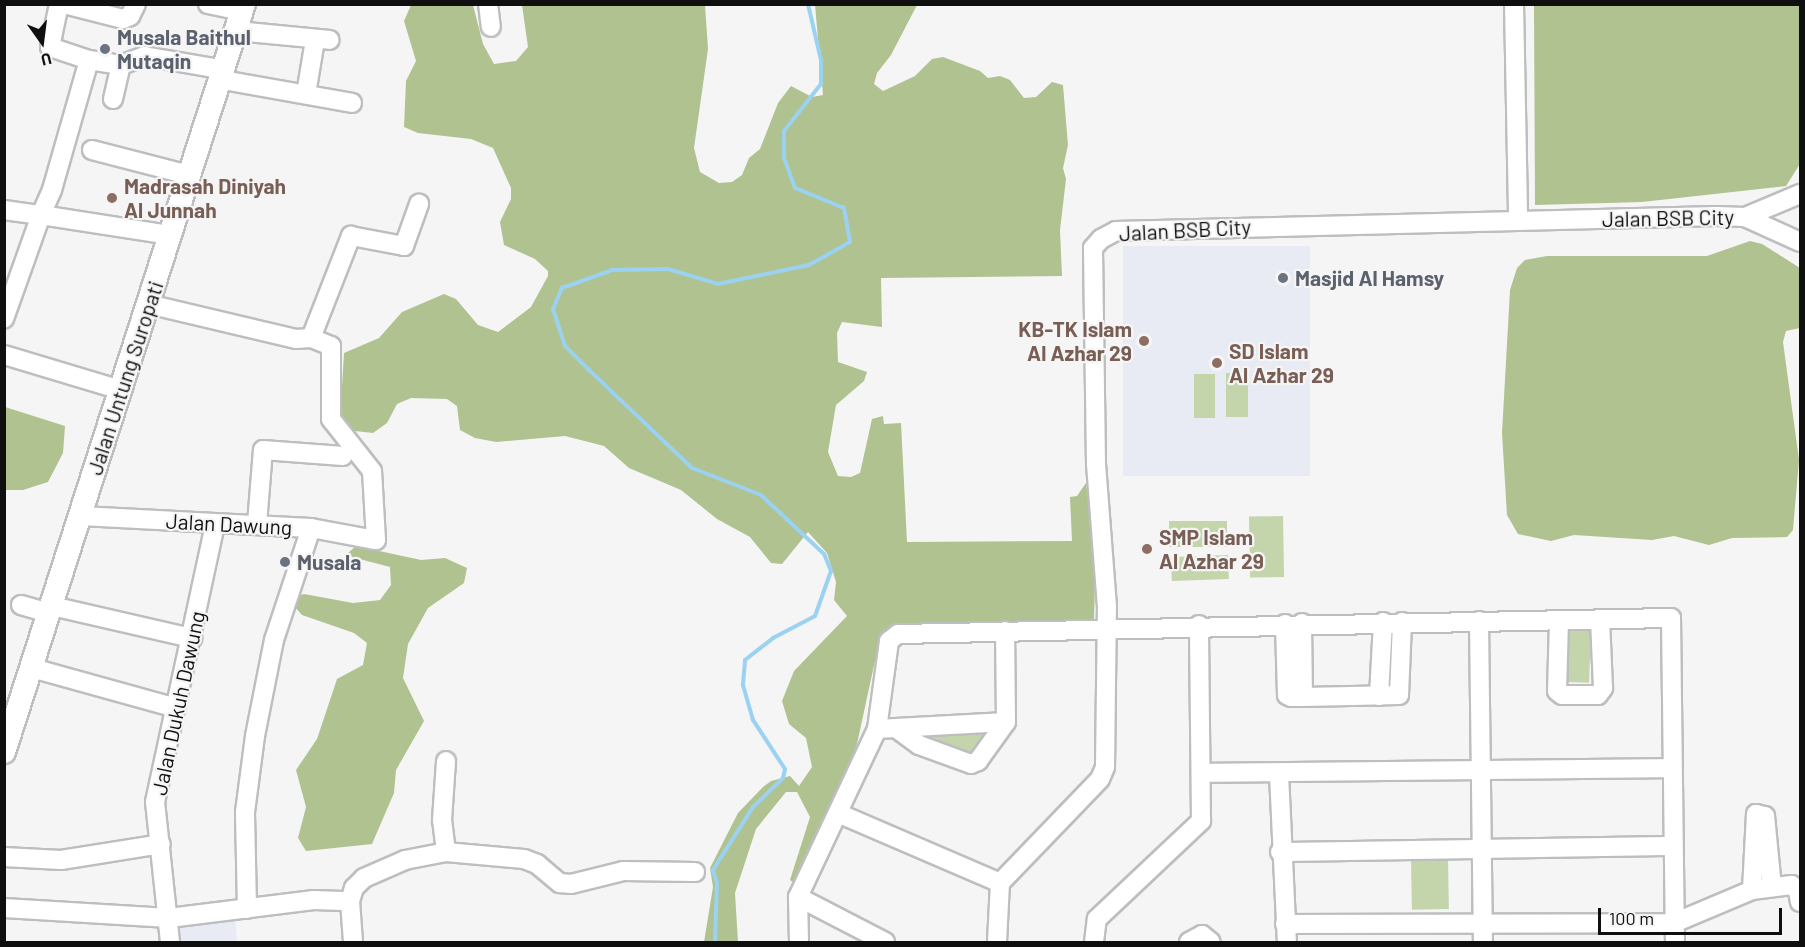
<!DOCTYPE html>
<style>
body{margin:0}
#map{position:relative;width:1805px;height:947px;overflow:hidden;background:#f5f5f6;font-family:Barlow,sans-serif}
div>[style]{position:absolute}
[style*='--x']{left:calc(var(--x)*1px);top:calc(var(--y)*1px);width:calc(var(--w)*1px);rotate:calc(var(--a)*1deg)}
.built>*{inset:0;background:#e8ebf3;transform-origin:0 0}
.green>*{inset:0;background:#c4d4ab;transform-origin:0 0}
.forest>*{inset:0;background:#b0c28f}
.stream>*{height:4px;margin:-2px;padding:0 2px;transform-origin:2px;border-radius:2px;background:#9bd2f1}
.roads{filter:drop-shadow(2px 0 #bdbebf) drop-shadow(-2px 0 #bdbebf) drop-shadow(0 2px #bdbebf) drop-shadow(0 -2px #bdbebf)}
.minor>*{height:18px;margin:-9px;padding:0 9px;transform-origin:9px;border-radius:9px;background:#fff}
.major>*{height:22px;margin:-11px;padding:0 11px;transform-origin:11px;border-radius:11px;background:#fff}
.dots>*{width:16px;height:16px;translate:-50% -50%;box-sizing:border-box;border:3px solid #f5f5f6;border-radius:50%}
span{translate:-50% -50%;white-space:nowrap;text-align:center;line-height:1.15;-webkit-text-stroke:4.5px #f5f5f6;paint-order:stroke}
.worship-label{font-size:21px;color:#5b616d;font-weight:700}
.left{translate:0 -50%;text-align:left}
.education-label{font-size:21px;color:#785e54;font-weight:700}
.right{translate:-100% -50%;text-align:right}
.street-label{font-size:21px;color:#0f0f0f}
.frame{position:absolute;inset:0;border:6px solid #0f0f0f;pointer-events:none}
.north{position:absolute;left:12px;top:12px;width:60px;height:60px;-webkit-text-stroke:4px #f5f5f6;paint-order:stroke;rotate:166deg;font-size:16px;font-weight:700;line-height:24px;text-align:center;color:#0f0f0f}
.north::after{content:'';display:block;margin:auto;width:21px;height:27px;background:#0f0f0f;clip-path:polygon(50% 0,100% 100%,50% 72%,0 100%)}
.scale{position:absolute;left:1598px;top:908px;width:184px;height:27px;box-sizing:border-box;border:3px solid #0f0f0f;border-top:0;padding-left:8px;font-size:18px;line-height:21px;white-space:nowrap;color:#0f0f0f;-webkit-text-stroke:4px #f5f5f6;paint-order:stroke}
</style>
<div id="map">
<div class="built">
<div style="left:1310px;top:246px;width:230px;height:187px;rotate:90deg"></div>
<div style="clip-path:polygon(235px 917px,237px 942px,177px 942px,175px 921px)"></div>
</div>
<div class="green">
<div style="left:1226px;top:373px;width:22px;height:44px"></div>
<div style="left:1194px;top:374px;width:21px;height:44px"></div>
<div style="left:1283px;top:516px;width:61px;height:34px;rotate:89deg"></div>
<div style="left:1169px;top:521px;width:58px;height:26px"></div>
<div style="left:1228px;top:555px;width:24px;height:57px;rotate:88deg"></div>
<div style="left:1567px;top:628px;width:24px;height:54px;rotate:2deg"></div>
<div style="clip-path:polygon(990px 732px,970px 758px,919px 736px)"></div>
<div style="left:1448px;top:858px;width:51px;height:37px;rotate:89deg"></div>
</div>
<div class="forest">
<div style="clip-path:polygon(411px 5px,473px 5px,483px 44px,494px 64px,516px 61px,528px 47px,522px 5px,705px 5px,708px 49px,694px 148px,700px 172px,719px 183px,732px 182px,742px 175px,749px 158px,760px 149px,778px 103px,791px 86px,812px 97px,823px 95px,815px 5px,917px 5px,891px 55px,877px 73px,874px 84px,883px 91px,915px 76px,932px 59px,943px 57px,980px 71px,988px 78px,1000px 76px,1010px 80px,1024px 98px,1036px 97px,1052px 82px,1063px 85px,1068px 145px,1063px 168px,1066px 179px,1060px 230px,1062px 276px,881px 278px,882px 327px,842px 322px,837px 333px,838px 362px,867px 372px,864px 381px,836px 405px,828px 452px,838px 476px,851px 477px,860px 473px,872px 419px,883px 416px,884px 424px,901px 423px,907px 542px,1072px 541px,1070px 497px,1077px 496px,1086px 483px,1096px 547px,1094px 621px,896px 627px,878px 647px,857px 744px,828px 827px,803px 876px,794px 883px,790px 880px,810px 817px,797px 792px,786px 792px,756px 829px,735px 893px,738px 942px,704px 942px,713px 887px,710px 868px,738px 813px,763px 787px,771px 781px,790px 776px,799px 786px,812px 767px,806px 738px,789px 724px,782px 701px,794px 671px,847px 616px,834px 600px,836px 582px,827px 553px,808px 532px,782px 564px,771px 563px,750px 537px,717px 519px,681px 490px,629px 468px,604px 446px,565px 436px,496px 442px,475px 438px,460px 430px,457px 406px,447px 399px,411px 398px,397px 404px,387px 423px,373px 433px,355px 431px,340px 419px,344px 353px,379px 338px,402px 312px,444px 294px,456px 299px,478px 325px,498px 332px,531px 307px,548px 276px,548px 271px,535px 259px,504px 245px,500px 222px,511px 199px,511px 188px,493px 148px,471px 139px,418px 133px,404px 127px,406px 81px,416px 61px,404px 21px)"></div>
<div style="clip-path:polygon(1534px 5px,1800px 5px,1800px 164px,1786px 186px,1642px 202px,1535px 205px)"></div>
<div style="clip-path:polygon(1750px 241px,1762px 244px,1800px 268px,1800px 328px,1786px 331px,1783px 342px,1799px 460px,1793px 530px,1787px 537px,1732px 538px,1709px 545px,1674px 536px,1652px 540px,1574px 535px,1551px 541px,1518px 534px,1507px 515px,1502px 433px,1510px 290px,1517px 268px,1525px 260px,1547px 256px,1707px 256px)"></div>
<div style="clip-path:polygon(5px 407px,65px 426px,63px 453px,48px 482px,23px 490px,5px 490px)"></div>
<div style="clip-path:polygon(356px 546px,421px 560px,445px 558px,467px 568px,464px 583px,428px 608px,408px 644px,403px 678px,424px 721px,396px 770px,394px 793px,372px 844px,306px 851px,298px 838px,306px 807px,296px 770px,317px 739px,337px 679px,363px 665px,367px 643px,354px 633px,302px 615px,295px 607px,298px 596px,304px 594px,353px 603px,380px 600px,391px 585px,390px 567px,352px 557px,348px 553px)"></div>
</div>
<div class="stream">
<div style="--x:715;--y:942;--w:59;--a:-88.1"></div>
<div style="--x:717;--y:883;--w:14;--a:-107"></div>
<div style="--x:713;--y:870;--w:75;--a:-57.6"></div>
<div style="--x:753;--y:807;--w:42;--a:-44"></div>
<div style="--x:783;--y:778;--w:9;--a:-77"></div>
<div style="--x:785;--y:769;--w:59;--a:-123.1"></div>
<div style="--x:753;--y:720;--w:37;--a:-106"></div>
<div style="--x:743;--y:684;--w:24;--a:-85"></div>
<div style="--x:745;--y:660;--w:36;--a:-38"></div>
<div style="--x:773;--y:638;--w:47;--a:-27.6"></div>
<div style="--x:815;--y:616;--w:48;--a:-70.4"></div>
<div style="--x:831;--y:571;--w:18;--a:-112"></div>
<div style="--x:824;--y:554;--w:86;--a:-136.9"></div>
<div style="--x:761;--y:495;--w:74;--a:-158.6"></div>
<div style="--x:692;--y:468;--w:142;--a:-136.4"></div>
<div style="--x:589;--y:370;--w:34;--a:-135"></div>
<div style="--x:565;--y:346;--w:39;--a:-108"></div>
<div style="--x:553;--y:309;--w:23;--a:-67"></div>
<div style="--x:562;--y:288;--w:53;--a:-19.8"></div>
<div style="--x:612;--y:270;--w:56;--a:-1"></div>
<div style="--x:668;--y:269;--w:52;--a:16.7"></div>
<div style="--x:718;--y:284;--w:93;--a:-11.8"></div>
<div style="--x:809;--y:265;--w:47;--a:-29.3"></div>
<div style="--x:850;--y:242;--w:35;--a:-100"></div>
<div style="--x:844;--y:208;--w:53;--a:-157.8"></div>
<div style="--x:795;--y:188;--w:33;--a:-110"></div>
<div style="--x:784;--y:157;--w:26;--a:-90"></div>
<div style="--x:784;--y:131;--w:60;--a:-51.8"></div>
<div style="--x:821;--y:84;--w:24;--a:-90"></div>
<div style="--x:821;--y:60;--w:57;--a:-103.1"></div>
</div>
<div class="roads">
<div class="minor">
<div style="--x:59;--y:4;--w:44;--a:101.8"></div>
<div style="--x:50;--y:47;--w:41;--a:18.4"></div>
<div style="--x:89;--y:60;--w:135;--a:105.9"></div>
<div style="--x:52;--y:190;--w:27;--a:114"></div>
<div style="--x:41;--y:215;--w:131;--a:8.8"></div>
<div style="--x:64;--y:4;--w:61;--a:14.3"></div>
<div style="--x:123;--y:19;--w:8;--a:-23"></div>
<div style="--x:130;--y:16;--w:13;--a:-63"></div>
<div style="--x:208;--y:4;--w:35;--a:12"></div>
<div style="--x:488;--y:4;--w:23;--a:83"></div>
<div style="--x:1514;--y:4;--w:216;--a:88.9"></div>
<div style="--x:237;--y:31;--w:93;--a:5.5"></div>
<div style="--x:89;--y:60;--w:32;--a:9"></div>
<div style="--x:121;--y:65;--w:25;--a:-21"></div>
<div style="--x:144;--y:56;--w:82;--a:9.8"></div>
<div style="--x:223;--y:80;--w:131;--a:10.1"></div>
<div style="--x:306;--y:94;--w:55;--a:-80.5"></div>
<div style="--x:113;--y:99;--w:35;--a:-77"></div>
<div style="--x:92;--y:150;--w:100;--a:14.5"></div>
<div style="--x:4;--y:210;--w:37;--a:8"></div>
<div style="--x:41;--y:215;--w:110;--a:109.6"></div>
<div style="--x:1745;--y:217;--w:60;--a:-22.7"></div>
<div style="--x:148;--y:304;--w:152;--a:13.3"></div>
<div style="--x:296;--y:339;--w:15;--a:-4"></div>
<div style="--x:311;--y:338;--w:110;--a:-68.6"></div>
<div style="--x:351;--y:236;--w:54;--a:10.7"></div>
<div style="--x:404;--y:246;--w:45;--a:-70.3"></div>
<div style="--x:4;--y:355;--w:122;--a:16.7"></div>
<div style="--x:81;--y:516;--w:230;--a:3"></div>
<div style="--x:311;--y:528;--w:66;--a:10.5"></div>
<div style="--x:376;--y:540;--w:69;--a:-93.3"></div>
<div style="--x:372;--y:471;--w:66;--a:-128.3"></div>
<div style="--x:331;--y:419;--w:73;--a:-90"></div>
<div style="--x:331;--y:346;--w:22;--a:-158"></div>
<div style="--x:257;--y:524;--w:74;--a:-85.4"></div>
<div style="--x:263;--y:450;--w:80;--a:4.3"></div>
<div style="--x:21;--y:605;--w:29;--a:16"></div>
<div style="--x:52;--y:606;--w:144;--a:12.9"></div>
<div style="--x:1559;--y:620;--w:71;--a:91.6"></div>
<div style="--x:1557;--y:691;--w:6;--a:39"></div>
<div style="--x:1562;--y:695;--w:36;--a:0"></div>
<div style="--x:1598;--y:695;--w:9;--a:-54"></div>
<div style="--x:1603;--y:688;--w:69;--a:-92.5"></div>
<div style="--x:1479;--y:621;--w:321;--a:89.3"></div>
<div style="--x:1285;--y:624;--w:71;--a:88.4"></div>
<div style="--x:1287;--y:695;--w:4;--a:27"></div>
<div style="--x:1291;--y:697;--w:12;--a:0"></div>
<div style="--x:1303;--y:697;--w:74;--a:-90.8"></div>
<div style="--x:32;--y:668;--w:146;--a:15.5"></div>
<div style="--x:1379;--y:696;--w:74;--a:-86.9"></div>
<div style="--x:1303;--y:697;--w:96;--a:-1.2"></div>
<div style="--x:1399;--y:695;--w:73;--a:-87.6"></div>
<div style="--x:877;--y:729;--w:129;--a:-3.1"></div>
<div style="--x:1006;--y:722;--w:91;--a:-90.6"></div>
<div style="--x:897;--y:729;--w:27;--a:36"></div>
<div style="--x:919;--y:745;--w:55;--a:20.1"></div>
<div style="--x:971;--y:764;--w:8;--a:-23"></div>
<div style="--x:978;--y:761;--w:48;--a:-54.3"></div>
<div style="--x:1201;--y:773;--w:471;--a:-0.6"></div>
<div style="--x:1279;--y:774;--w:168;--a:87.3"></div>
<div style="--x:840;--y:814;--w:174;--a:23.3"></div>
<div style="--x:446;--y:852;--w:78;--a:5.1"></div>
<div style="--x:524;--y:859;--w:14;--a:21"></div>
<div style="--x:537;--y:864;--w:30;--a:40"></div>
<div style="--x:560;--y:883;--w:11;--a:5"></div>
<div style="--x:571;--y:884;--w:54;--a:-14"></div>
<div style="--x:623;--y:871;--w:72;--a:0.8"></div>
<div style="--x:1280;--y:852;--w:393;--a:-0.9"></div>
<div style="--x:4;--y:857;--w:57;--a:3"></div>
<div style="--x:61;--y:860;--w:101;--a:-9.1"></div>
<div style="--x:1752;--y:890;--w:76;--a:-87"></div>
<div style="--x:1756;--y:814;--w:9;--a:13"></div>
<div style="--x:1765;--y:816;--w:71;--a:84.4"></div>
<div style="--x:798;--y:897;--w:98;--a:27.3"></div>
<div style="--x:4;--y:908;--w:165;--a:3.5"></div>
<div style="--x:169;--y:918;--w:146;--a:-7.1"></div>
<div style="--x:314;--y:900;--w:36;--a:2"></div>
<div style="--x:247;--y:909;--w:97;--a:-91.2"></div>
<div style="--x:245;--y:812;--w:77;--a:-82.5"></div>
<div style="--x:255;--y:736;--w:98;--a:-78.8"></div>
<div style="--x:274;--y:640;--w:118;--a:-71.7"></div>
<div style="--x:1285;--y:924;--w:389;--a:-0.1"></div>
<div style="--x:1674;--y:923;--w:85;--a:-22.9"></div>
<div style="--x:1752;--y:890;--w:40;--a:-7.1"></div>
<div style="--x:1792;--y:885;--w:8;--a:45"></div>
<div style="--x:1798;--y:891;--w:11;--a:80"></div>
<div style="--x:170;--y:942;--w:141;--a:-96.1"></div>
<div style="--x:155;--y:802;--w:284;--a:-77.8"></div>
<div style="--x:353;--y:942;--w:41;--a:-94.2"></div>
<div style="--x:350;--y:901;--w:14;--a:-73"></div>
<div style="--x:354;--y:888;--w:14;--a:-45"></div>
<div style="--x:364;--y:878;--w:45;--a:-23.7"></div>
<div style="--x:405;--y:860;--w:42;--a:-11"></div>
<div style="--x:446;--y:852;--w:32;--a:-97"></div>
<div style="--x:442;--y:820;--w:59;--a:-86.1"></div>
<div style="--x:799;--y:942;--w:45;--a:-91.3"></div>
<div style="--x:798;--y:897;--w:186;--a:-64.8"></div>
<div style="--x:877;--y:729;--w:89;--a:-82.2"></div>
<div style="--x:889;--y:641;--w:11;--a:-38"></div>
<div style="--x:898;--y:634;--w:773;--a:-1.19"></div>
<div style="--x:1671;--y:618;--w:324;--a:89.3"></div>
<div style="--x:997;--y:942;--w:59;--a:-87.1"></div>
<div style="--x:1000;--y:883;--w:144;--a:-46.1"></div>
<div style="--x:1100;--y:779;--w:13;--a:-67"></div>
<div style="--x:1105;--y:767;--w:160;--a:-89.3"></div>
<div style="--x:1107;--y:607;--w:143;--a:-94.4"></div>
<div style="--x:1096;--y:464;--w:216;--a:-90.8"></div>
<div style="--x:1093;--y:248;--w:12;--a:-48"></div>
<div style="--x:1101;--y:239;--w:17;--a:-28"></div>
<div style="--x:1116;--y:231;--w:601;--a:-1.43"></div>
<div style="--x:1717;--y:216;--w:28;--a:2"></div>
<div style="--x:1745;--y:217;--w:60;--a:24.4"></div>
<div style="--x:1094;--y:942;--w:23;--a:-83"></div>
<div style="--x:1097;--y:919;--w:143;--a:-43.3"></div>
<div style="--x:1201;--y:821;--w:196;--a:-90.6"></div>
<div style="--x:1189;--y:942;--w:15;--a:-28"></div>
<div style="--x:1202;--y:935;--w:11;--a:38"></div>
</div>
<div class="major">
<div style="--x:4;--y:752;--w:786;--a:-72.21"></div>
</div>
</div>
<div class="dots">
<div style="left:105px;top:49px;background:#6b7280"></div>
<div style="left:112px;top:198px;background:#8d6e63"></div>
<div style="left:1283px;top:278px;background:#6b7280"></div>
<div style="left:1144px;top:341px;background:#8d6e63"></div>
<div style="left:1217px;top:363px;background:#8d6e63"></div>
<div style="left:1147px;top:549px;background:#8d6e63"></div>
<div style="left:285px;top:562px;background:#6b7280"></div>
</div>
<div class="worship-label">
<span class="left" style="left:117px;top:49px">Musala Baithul<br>Mutaqin</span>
<span class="left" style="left:1295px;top:278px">Masjid Al Hamsy</span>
<span class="left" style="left:297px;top:562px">Musala</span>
</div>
<div class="education-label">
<span class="left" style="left:124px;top:198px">Madrasah Diniyah<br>Al Junnah</span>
<span class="right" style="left:1132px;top:341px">KB-TK Islam<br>Al Azhar 29</span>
<span class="left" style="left:1229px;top:363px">SD Islam<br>Al Azhar 29</span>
<span class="left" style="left:1159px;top:549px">SMP Islam<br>Al Azhar 29</span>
</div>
<div class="street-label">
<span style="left:1668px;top:218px;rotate:-1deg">Jalan BSB City</span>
<span style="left:1185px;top:230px;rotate:-3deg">Jalan BSB City</span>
<span style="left:125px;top:378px;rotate:-72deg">Jalan Untung Suropati</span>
<span style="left:229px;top:524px;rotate:3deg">Jalan Dawung</span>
<span style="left:178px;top:703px;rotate:-78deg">Jalan Dukuh Dawung</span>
</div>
<div class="frame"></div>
<div class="north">U</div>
<div class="scale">100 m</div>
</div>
